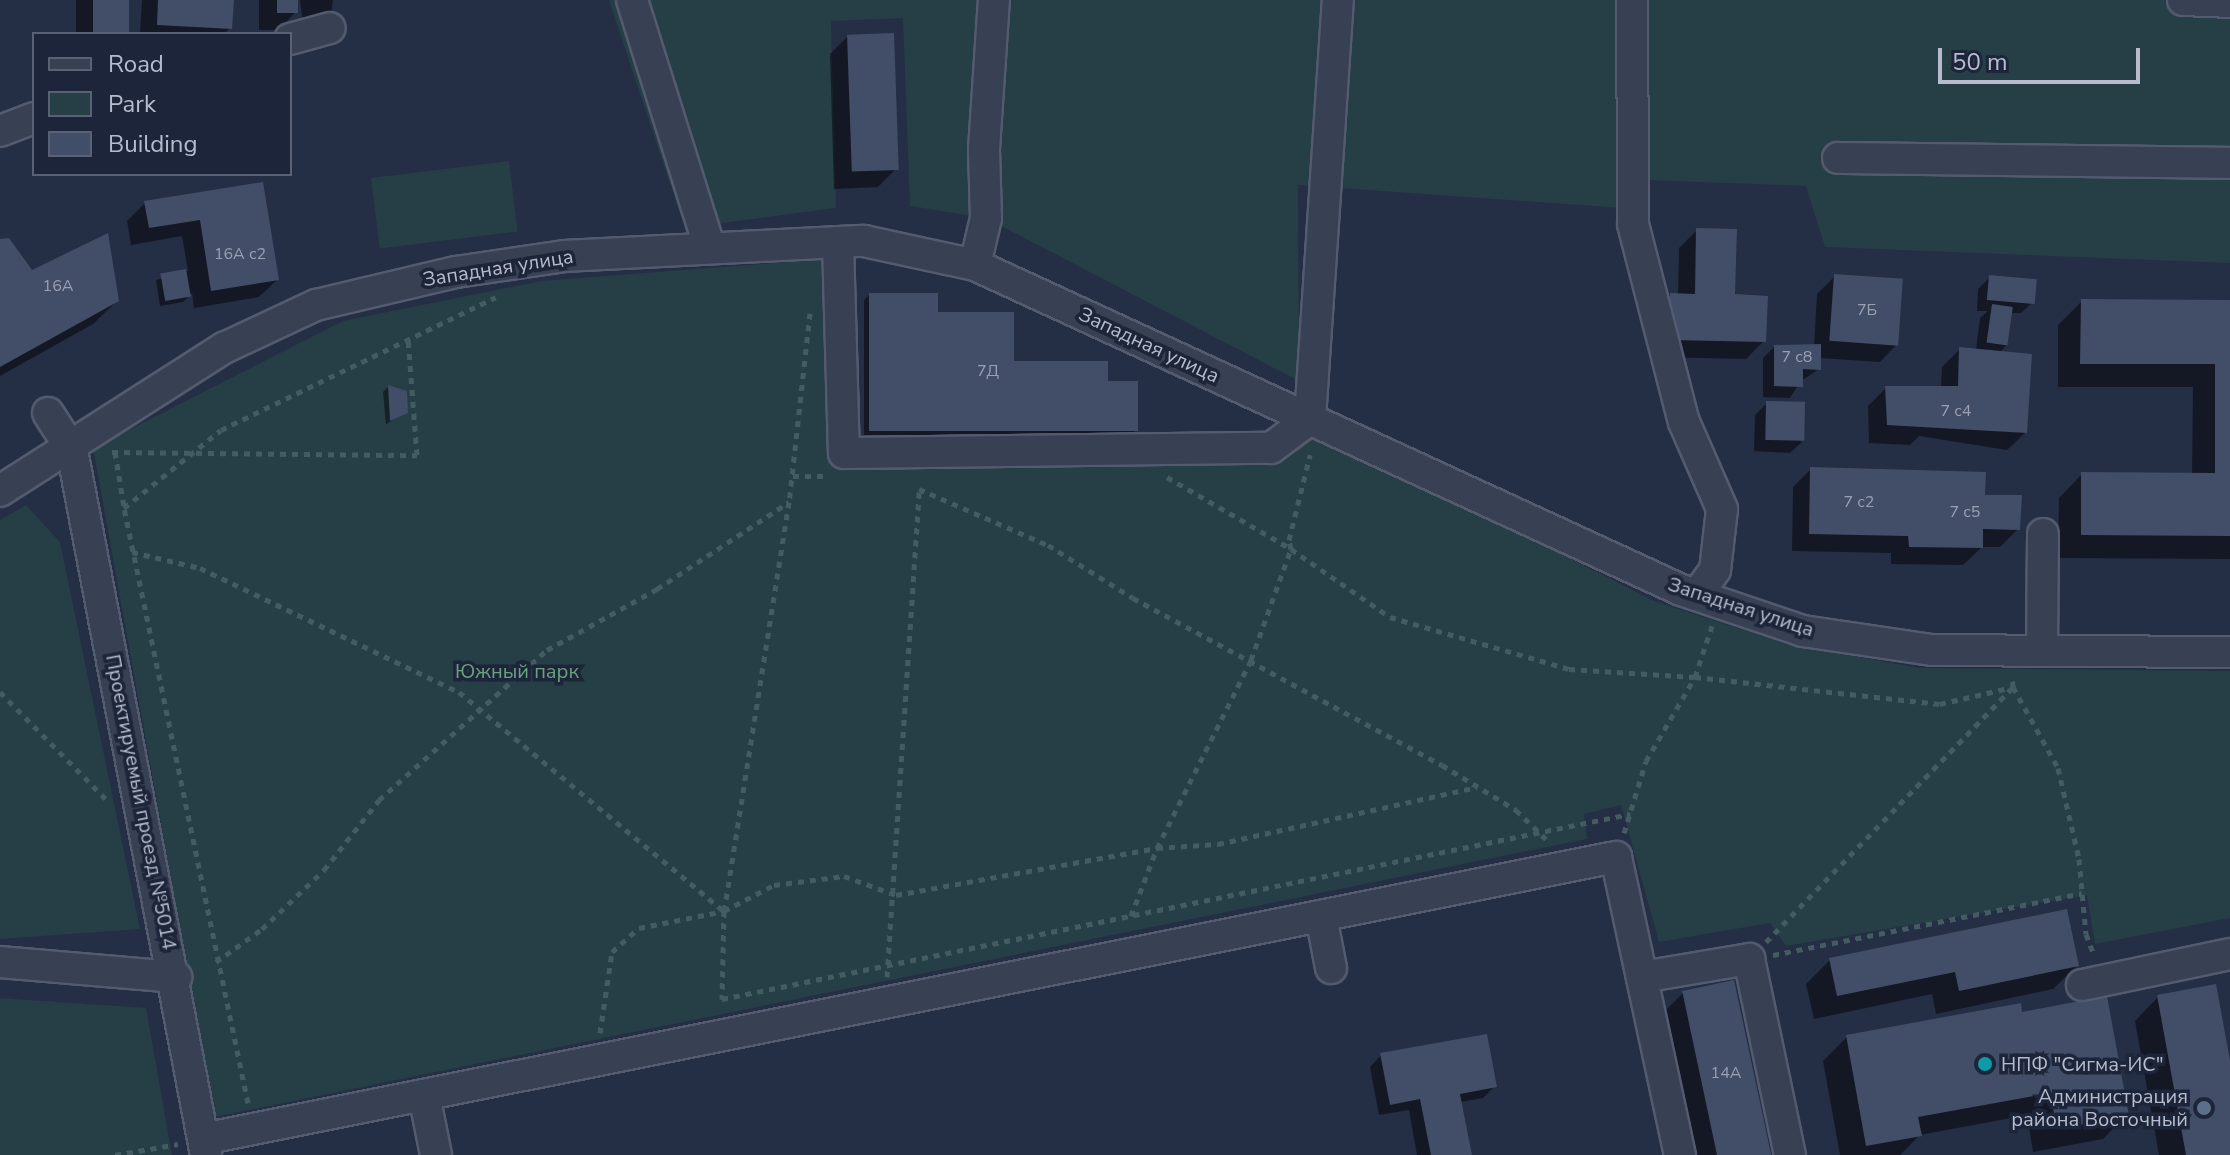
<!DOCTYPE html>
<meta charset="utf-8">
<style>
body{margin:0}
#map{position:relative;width:2230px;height:1155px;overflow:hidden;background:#242e45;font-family:"Nunito Sans",sans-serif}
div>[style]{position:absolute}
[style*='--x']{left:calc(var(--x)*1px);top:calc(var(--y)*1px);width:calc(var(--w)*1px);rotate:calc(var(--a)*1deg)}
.green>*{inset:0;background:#263e46;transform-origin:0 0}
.shadow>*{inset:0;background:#0007;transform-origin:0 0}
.building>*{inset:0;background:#424d67;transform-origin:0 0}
.path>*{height:5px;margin-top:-2.5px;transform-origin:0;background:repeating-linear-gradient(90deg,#445b62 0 6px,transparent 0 12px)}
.roads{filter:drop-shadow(2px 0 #545b6f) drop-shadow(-2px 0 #545b6f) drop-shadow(0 2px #545b6f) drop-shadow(0 -2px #545b6f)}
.minor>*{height:30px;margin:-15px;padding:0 15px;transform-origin:15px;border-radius:15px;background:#384054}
.dots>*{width:22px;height:22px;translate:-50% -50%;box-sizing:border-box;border:4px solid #1d253a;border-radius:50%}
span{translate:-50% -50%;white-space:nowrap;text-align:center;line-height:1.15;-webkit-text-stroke:7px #1d253a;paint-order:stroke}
.number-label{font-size:16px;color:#99a0b4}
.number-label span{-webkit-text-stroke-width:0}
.street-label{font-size:20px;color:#b6bcce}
.park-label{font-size:20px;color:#6aa17e}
.poi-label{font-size:20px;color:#b6bcce}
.left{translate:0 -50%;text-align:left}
.right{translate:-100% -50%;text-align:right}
.legend{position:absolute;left:32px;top:32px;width:260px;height:144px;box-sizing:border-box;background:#1d253a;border:2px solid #5a6175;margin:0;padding:10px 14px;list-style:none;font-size:24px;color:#b6bcce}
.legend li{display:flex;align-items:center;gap:16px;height:40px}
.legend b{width:40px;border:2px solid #5a6175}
.scale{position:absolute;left:1938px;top:48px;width:202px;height:36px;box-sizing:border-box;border:4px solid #b6bcce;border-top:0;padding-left:10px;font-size:24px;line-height:28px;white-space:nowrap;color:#b6bcce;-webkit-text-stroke:6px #1d253a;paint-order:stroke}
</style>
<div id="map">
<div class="green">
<div style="clip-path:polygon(609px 0,2230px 0,2230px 263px,1825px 247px,1806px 186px,1619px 179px,1622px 208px,1298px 185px,1299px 381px,986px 218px,910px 206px,903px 18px,831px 21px,836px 208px,685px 228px)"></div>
<div style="left:509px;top:161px;width:71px;height:139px;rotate:83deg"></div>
<div style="clip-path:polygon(825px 259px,832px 461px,1222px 466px,1291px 454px,1319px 431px,1654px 601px,1786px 644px,1920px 668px,2230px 671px,2230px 918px,2095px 944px,2087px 895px,1786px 946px,1770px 923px,1659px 942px,1621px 805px,1584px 814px,1587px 839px,214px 1117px,93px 448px,343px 321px,541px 281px)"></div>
<div style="clip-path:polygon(26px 505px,60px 542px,140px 929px,0 939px,0 520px)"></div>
<div style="clip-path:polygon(0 998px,146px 1008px,172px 1155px,0 1155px)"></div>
</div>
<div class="shadow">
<div style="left:76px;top:0;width:51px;height:34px"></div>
<div style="clip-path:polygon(142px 0,232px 0,230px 28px,224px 34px,140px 34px)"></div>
<div style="clip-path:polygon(259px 0,296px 0,296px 12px,278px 30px,259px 30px)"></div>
<div style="clip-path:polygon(300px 0,333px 0,331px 13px,313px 31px,304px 31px)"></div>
<div style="clip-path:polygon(848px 36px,896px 169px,878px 187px,834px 189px,830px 54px)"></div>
<div style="clip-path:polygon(261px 184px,277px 280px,259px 297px,194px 308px,192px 293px,183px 302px,160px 306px,156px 280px,188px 271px,182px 236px,131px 245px,127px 221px,145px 203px)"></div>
<div style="clip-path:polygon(1697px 230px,1764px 341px,1746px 359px,1653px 357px,1653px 313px,1671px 295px,1678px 295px,1679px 248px)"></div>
<div style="clip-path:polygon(0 241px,31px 272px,117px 301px,93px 324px,0 376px)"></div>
<div style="clip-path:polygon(1835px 276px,1897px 344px,1880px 362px,1819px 358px,1819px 369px,1801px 381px,1790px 398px,1763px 397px,1763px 358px,1774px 347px,1814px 346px,1817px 294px)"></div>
<div style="clip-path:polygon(1990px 277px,2033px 302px,2021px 313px,2011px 313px,2007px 345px,1999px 353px,2025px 433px,2007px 450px,1919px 436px,1910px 445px,1869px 443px,1868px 406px,1886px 388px,1941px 388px,1942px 367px,1960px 349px,1976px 350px,1980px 318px,1988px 311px,1977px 311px,1978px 289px)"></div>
<div style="clip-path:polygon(869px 295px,936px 314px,1012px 363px,1106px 383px,1136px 430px,1130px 436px,864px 435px,864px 300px)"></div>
<div style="clip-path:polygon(2082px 301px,2230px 302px,2230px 559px,2058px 558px,2059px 498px,2082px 474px,2192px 475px,2193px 387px,2058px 387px,2058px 325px)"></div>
<div style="clip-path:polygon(388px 387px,406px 412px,386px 424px,383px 392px)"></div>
<div style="clip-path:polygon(1767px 403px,1802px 442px,1790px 453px,1754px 451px,1755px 415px)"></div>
<div style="clip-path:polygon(1811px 469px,1983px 497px,2018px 529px,2000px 547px,1982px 547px,1963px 565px,1891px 564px,1891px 553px,1792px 551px,1793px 487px)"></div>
<div style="clip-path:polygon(1830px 960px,2077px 966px,2053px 989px,1936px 1014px,1932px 994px,1814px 1019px,1806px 984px)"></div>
<div style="clip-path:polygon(1683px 993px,1768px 1155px,1676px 1155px,1650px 1026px)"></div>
<div style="clip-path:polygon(2158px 997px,2230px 1071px,2230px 1155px,2159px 1155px,2135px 1021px)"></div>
<div style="clip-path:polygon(2021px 1014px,2127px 1115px,2103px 1139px,2033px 1152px,2027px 1115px,1920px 1135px,1900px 1155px,1840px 1155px,1823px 1061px,1847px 1037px)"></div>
<div style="clip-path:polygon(1381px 1055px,1495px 1086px,1483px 1098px,1460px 1102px,1470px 1155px,1417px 1155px,1409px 1110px,1379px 1115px,1370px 1067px)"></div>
</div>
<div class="building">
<div style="left:93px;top:0;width:36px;height:34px"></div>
<div style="clip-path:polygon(158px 0,234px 0,232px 29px,157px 25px)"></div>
<div style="left:277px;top:0;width:21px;height:13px"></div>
<div style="left:894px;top:33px;width:137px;height:47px;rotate:88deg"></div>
<div style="clip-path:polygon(263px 182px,279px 280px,211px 291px,200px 220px,149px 228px,144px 201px)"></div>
<div style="clip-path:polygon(1696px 228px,1737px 229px,1735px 294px,1768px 296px,1766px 342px,1670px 340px,1670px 293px,1695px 294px)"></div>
<div style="clip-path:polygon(108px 233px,119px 301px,0 367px,0 239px,9px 238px,32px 270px)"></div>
<div style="left:186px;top:269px;width:28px;height:26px;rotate:80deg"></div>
<div style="left:1834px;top:274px;width:69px;height:67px;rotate:4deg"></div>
<div style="left:1989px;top:275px;width:48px;height:25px;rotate:5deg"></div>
<div style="clip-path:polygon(869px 293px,938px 293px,938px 312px,1014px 312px,1014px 361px,1108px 361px,1108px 381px,1138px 381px,1138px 431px,869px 431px)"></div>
<div style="clip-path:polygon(2081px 299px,2230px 300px,2230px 536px,2081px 535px,2081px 472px,2215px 473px,2215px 364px,2080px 364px)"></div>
<div style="left:1992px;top:304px;width:21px;height:39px;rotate:8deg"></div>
<div style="clip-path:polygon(1821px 344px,1821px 370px,1803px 369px,1803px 387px,1774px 386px,1774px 345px)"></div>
<div style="clip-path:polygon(1959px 347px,2032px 354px,2027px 433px,1887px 425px,1885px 386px,1958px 386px)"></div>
<div style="clip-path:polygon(388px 385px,407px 391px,408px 413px,390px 421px)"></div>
<div style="left:1766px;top:401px;width:39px;height:39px;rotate:1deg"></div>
<div style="clip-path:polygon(1810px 467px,1986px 472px,1985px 495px,2022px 495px,2020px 530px,1983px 529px,1983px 548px,1909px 547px,1908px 536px,1809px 534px)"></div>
<div style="clip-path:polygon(2067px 909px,2079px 966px,1959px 991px,1955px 972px,1837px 996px,1829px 958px)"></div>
<div style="left:1734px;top:980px;width:179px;height:53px;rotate:78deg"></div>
<div style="clip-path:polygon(2216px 984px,2230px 1060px,2230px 1155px,2186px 1155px,2157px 995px)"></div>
<div style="clip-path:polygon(2107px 996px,2129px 1116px,2057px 1129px,2050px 1093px,1918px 1117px,1922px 1136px,1866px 1146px,1846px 1035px,2021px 1003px,2022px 1012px)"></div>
<div style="clip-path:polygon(1487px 1034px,1497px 1087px,1460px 1094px,1472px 1155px,1431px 1155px,1420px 1099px,1390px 1105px,1380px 1053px)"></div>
</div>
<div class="path">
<div style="--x:810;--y:313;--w:190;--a:96.3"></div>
<div style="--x:789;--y:502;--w:414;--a:99"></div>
<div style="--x:724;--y:911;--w:88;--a:91.3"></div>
<div style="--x:722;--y:999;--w:927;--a:-11.52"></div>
<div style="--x:112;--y:452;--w:305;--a:0.6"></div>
<div style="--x:417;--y:455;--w:118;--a:-94.4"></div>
<div style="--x:115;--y:452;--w:56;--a:80.7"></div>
<div style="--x:793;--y:476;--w:35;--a:0"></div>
<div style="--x:1167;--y:477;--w:143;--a:30.1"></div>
<div style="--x:1291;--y:549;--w:120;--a:34.5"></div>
<div style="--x:1390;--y:617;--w:186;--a:16.2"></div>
<div style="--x:1569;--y:669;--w:126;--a:3.6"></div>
<div style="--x:1695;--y:677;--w:246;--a:6.3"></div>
<div style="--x:1940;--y:704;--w:75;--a:-13.1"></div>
<div style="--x:2013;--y:687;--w:93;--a:60.9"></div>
<div style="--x:2058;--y:768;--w:93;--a:77"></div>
<div style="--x:2079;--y:859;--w:75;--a:84.7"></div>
<div style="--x:2086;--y:934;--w:22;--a:69"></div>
<div style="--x:132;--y:552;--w:70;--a:13.2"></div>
<div style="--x:200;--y:568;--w:287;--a:25.6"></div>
<div style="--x:459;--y:692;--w:344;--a:39.6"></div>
<div style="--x:0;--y:692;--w:155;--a:45.3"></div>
<div style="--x:1624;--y:833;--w:75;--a:-73"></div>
<div style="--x:1646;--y:761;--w:97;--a:-59.7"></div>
<div style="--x:1695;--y:677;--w:54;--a:-71.6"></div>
<div style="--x:1131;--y:916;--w:73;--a:-69.1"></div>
<div style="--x:1157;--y:848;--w:210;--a:-63.4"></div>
<div style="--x:1251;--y:660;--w:118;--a:-70.2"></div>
<div style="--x:1291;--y:549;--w:9;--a:-103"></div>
<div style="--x:1289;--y:540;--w:88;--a:-76.1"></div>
<div style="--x:1766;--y:942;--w:355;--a:-45.9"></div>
<div style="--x:2013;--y:687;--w:11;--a:-95"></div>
<div style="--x:1773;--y:955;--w:315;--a:-11.3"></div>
<div style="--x:216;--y:962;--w:57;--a:-35.7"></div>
<div style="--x:262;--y:929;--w:86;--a:-43.6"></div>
<div style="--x:324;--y:870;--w:89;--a:-51.8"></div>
<div style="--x:379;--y:800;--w:225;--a:-41.8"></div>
<div style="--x:547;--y:650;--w:126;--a:-29"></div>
<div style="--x:657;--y:589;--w:158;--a:-33.4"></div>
<div style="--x:887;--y:977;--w:489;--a:-86.2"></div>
<div style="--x:919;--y:489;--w:141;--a:23.5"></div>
<div style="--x:1048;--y:545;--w:100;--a:31.9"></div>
<div style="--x:1133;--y:598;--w:351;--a:28.4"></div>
<div style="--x:1442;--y:765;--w:87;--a:31.3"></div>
<div style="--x:1516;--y:810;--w:46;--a:44.1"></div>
<div style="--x:600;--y:1033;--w:82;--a:-81.6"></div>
<div style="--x:612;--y:952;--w:36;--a:-42"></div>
<div style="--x:639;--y:928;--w:87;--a:-11.3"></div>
<div style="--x:724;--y:911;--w:56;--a:-27.5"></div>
<div style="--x:774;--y:885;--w:71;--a:-7.3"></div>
<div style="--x:844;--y:876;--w:55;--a:20.1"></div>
<div style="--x:896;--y:895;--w:265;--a:-10.2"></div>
<div style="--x:1157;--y:848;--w:61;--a:-3.8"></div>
<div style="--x:1218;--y:844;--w:265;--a:-12.4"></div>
<div style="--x:248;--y:1103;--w:608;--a:-101.77"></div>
<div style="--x:124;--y:508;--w:124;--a:-38.8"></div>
<div style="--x:221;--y:430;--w:305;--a:-25.8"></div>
<div style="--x:115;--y:1155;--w:64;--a:-9.9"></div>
</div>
<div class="roads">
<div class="minor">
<div style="--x:632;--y:0;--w:258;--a:72.6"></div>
<div style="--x:1632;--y:0;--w:224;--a:89.7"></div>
<div style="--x:1633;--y:224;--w:204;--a:75.6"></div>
<div style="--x:1684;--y:422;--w:95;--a:66.4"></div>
<div style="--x:1722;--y:509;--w:61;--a:96.5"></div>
<div style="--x:1715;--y:570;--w:31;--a:126"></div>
<div style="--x:2183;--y:0;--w:47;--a:2.4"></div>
<div style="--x:290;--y:39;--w:41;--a:-15.4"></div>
<div style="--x:0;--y:131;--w:36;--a:-21"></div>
<div style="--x:1838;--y:158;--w:392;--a:0.7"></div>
<div style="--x:838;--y:242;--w:211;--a:88.4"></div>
<div style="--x:844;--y:453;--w:427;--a:-0.7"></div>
<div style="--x:1271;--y:448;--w:49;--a:-36.6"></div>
<div style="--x:1310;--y:419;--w:420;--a:-86.2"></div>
<div style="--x:975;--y:265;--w:48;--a:-76.8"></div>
<div style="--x:986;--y:218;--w:69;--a:-91.7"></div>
<div style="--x:984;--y:149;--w:149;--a:-86.2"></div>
<div style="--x:48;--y:413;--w:44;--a:57"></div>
<div style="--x:72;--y:450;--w:718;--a:79.24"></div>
<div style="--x:0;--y:491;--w:266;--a:-32.6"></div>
<div style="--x:224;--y:348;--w:102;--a:-25.1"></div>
<div style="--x:316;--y:305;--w:144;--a:-13.3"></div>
<div style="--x:456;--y:272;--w:109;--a:-8.4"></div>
<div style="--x:564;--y:256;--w:300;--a:-2.9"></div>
<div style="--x:864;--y:241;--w:114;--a:12.2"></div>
<div style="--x:975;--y:265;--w:777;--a:24.72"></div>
<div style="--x:1681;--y:590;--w:129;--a:18.6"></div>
<div style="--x:1803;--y:631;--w:130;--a:8.4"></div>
<div style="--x:1932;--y:650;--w:298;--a:0.4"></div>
<div style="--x:2042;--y:651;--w:117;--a:-89.5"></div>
<div style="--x:1321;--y:916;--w:53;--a:79.1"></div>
<div style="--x:0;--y:962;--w:177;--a:4.9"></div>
<div style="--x:1642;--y:977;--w:109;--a:-9.5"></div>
<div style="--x:1749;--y:959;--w:200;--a:78.2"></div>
<div style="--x:2082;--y:985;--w:151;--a:-11.8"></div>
<div style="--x:424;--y:1095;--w:61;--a:78.7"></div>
<div style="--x:203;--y:1139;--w:1441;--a:-11.29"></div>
<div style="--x:1616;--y:857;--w:305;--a:77.9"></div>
</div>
</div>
<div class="dots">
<div style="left:1985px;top:1064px;background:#0f9aa8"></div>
<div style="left:2204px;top:1108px;background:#5c6f8a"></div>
</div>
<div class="number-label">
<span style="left:240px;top:254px">16А с2</span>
<span style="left:58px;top:286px">16А</span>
<span style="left:1867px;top:310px">7Б</span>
<span style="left:1797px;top:357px">7 с8</span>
<span style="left:988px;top:371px">7Д</span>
<span style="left:1956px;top:411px">7 с4</span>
<span style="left:1859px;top:502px">7 с2</span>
<span style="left:1965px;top:512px">7 с5</span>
<span style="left:1726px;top:1073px">14А</span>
</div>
<div class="street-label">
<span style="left:498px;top:268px;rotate:-9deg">Западная улица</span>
<span style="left:1149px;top:345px;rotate:25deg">Западная улица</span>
<span style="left:1741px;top:607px;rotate:18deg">Западная улица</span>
<span style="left:141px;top:802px;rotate:79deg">Проектируемый проезд №5014</span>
</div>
<div class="park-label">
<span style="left:517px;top:671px">Южный парк</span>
</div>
<div class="poi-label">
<span class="left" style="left:2001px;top:1064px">НПФ "Сигма-ИС"</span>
<span class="right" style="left:2188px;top:1108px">Администрация<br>района Восточный</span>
</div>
<ul class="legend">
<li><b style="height:10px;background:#384054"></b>Road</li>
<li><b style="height:22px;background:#263e46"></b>Park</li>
<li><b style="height:22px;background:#424d67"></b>Building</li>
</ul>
<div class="scale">50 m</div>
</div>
